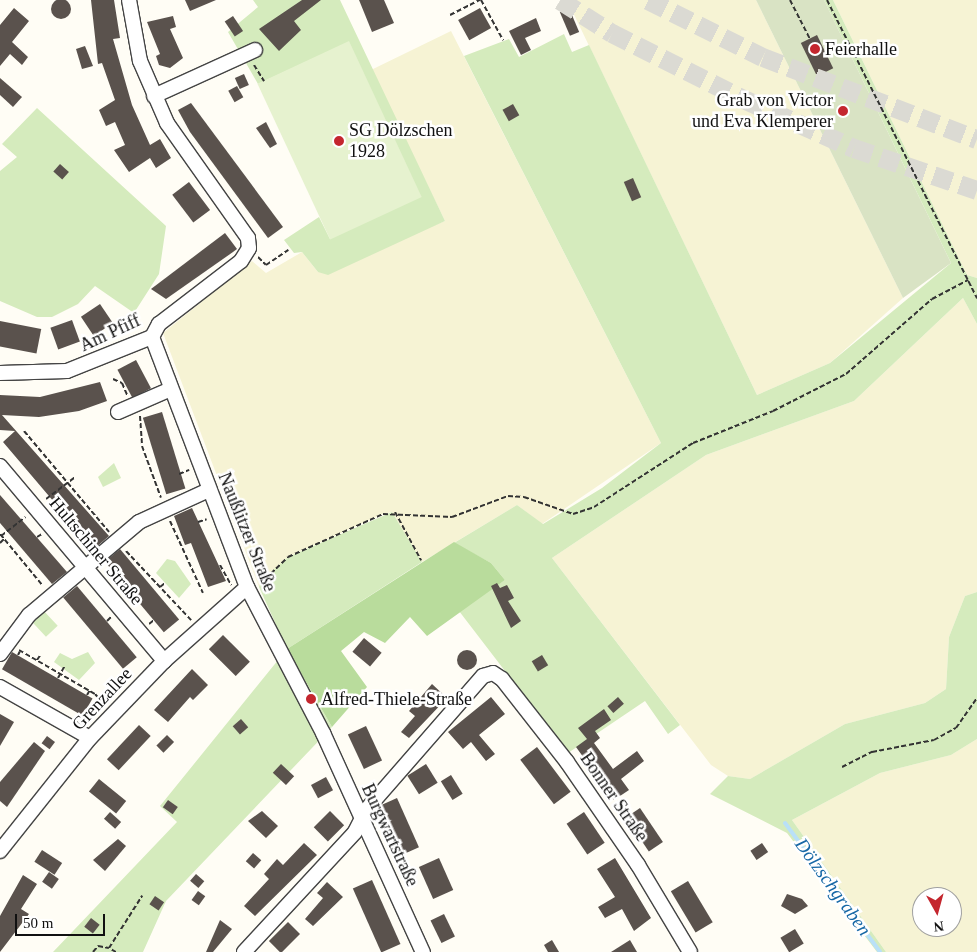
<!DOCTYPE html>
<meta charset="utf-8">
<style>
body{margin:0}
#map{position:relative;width:977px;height:952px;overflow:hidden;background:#fffdf5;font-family:Georgia,serif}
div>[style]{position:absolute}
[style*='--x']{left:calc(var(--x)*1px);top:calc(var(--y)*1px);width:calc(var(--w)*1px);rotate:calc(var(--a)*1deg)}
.farmland>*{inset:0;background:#f6f3d4}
.green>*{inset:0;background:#d5ebbd;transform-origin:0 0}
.forest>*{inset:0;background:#b9dc9c}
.cemetery>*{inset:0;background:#d9e3c4}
.pitch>*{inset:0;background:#e6f2cf;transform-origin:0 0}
.stream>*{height:4px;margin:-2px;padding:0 2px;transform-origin:2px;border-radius:2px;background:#b9e0f7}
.building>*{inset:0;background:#5a524d;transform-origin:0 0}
.round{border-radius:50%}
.highway-tunnel>*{height:19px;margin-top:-9.5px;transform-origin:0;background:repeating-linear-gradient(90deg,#dbdad3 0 19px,transparent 0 28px)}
.path>*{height:2px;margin-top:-1px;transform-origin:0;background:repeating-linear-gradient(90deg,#333 0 5px,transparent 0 7.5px)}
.roads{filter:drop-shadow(1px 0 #444) drop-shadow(-1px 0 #444) drop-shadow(0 1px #444) drop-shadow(0 -1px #444)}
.minor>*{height:14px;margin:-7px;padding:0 7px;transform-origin:7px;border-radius:7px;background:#fff}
.dots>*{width:14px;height:14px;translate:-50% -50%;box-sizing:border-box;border:2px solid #fff;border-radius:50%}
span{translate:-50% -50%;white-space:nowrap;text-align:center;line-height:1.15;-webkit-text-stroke:5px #fff;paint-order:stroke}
.poi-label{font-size:18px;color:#111}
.left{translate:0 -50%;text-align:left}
.right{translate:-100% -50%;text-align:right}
.street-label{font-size:18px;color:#111}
.water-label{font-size:19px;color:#1768a6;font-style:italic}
.north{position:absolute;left:912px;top:887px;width:50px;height:50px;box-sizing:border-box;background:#fff;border:1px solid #a0a0a0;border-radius:50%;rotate:173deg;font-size:14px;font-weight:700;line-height:20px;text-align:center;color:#111}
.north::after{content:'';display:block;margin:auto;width:18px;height:22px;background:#c4262e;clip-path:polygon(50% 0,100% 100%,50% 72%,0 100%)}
.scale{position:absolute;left:15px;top:914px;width:90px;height:22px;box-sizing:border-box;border:2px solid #111;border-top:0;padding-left:6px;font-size:15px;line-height:18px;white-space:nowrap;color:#111;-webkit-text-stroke:4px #fff;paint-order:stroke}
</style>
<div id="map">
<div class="farmland">
<div style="clip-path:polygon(567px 0,756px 0,903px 298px,830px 363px,757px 395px)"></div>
<div style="clip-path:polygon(833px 0,977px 0,977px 278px,967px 275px)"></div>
<div style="clip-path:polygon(451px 31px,661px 443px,542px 524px,517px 505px,422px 562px,392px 512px,383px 514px,288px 557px,259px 587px,163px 333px,252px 261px,266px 273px,302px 252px,318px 272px,445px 221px,371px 70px)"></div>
<div style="clip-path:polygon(963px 298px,977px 324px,977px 592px,965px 596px,949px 637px,946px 689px,925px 703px,845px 724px,750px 779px,728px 776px,711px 765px,552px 558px,706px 455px,854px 401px)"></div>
<div style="clip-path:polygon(evenodd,977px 739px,977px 952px,886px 952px,792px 820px,880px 773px,951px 755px,977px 739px,922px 897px,952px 897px,952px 927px,922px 927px,922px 897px)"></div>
</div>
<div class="green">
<div style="clip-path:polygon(253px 0,340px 0,445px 221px,328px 275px,318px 272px,302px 252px,294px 253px,284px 240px,319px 217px,330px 239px,349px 42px,258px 84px,228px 32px,258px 7px)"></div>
<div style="clip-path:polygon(824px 0,833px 0,967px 275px,977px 278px,977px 324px,963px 298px,854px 401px,706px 455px,552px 558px,680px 725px,668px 734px,645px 701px,568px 753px,459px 611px,505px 580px,491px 563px,454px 543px,517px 505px,543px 524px,602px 488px,661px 443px,464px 56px,509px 39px,519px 57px,564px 34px,572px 52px,589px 45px,757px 395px,830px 363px,951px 263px)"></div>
<div style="clip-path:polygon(37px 108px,166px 226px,159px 274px,134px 313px,95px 286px,78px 304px,52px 317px,37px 317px,0 301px,0 171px,17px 157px,2px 144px)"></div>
<div style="clip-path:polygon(114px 463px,121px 478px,103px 487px,98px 477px)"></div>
<div style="clip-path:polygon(392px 512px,422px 562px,287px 649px,332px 727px,166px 901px,143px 952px,53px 952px,177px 822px,160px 806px,287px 649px,259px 587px,261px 581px,288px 557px)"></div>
<div style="clip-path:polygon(167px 559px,175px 561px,191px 584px,179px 598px,156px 573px)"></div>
<div style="clip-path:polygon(977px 592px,977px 739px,951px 755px,880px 773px,792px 820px,886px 952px,877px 952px,787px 833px,710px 794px,728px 776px,750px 779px,845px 724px,925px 703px,946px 689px,949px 637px,965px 596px)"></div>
<div style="left:42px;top:609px;width:23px;height:16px;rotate:47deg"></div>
<div style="clip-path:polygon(88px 652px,95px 663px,79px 680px,54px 662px,60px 653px,72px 659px)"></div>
</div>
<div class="forest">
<div style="clip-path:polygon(454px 542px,491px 563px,505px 580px,427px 636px,410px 617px,385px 643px,364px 632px,341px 651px,367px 687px,332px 727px,287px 649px)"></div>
</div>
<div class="cemetery">
<div style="clip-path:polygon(756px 0,824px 0,951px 263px,903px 298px)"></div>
</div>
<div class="pitch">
<div style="left:349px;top:41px;width:172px;height:101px;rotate:65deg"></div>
</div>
<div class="stream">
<div style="--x:785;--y:823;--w:160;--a:53.6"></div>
</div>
<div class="building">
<div class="round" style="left:51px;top:-1px;width:20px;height:20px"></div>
<div style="clip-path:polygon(91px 0,114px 0,120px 38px,113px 39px,132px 105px,150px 145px,160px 139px,171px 158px,156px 168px,150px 158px,129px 172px,114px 150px,125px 145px,115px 122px,106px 126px,99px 110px,115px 100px,102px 63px,98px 64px)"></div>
<div style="clip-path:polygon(185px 0,216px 0,190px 11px)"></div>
<div style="clip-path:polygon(302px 0,321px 0,294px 21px,301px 30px,279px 51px,259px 29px)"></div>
<div style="clip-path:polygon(359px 0,384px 0,394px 23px,372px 32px)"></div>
<div style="clip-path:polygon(14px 8px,29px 21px,12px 42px,28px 57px,22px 65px,10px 54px,0 66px,0 25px)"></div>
<div style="left:480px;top:8px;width:23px;height:25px;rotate:61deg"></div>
<div style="left:569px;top:8px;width:26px;height:10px;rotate:67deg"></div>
<div style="clip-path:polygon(173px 16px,176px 27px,170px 29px,183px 58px,170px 68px,159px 65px,156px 56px,160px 54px,147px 22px)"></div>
<div style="left:233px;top:16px;width:18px;height:10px;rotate:56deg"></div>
<div style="clip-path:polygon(536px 18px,541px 31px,525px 38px,531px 50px,521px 55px,509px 31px)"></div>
<div style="left:817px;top:35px;width:37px;height:18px;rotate:64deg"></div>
<div style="clip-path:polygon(85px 46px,93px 66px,82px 69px,76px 49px)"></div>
<div style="left:244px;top:74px;width:12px;height:10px;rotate:66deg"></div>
<div style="clip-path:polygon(0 78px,22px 97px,13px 107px,0 95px)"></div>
<div style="left:237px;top:86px;width:13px;height:10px;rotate:61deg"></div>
<div style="clip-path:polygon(191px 103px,283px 227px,268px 238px,190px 132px,178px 110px)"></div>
<div style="left:513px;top:104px;width:13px;height:12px;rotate:61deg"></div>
<div style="clip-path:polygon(266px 122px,277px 144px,270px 148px,256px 128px)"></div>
<div style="left:60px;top:164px;width:12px;height:10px;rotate:42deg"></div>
<div style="left:633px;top:178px;width:21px;height:10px;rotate:67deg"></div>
<div style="left:189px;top:182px;width:35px;height:21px;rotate:53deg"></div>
<div style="clip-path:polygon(225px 233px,237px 249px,233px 252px,166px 299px,151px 289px)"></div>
<div style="left:100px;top:304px;width:23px;height:23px;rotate:56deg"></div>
<div style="left:72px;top:320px;width:23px;height:23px;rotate:70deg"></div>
<div style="left:0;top:321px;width:42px;height:25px;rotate:11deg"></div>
<div style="left:136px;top:360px;width:32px;height:21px;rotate:62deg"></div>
<div style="clip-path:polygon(100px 382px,107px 401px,79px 411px,39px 417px,2px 415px,109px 536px,94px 549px,3px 442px,15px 431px,0 430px,0 395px,40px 397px)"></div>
<div style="left:162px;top:412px;width:80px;height:20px;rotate:73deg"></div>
<div style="clip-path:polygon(0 495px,67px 572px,52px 584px,0 523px)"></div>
<div style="clip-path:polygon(192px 508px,226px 581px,208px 587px,191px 543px,185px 545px,174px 516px)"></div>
<div style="left:120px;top:549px;width:92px;height:20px;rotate:50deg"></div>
<div style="clip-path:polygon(497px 583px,500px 588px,507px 585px,514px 598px,508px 601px,521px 621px,511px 628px,491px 586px)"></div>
<div style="left:77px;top:586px;width:93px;height:18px;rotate:50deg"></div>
<div style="left:223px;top:635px;width:38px;height:20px;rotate:45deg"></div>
<div style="left:364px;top:638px;width:23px;height:18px;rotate:40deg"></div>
<div class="round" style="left:457px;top:650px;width:20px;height:20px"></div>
<div style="left:12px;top:652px;width:93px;height:20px;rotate:30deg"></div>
<div style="left:542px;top:655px;width:12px;height:12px;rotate:59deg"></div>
<div style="clip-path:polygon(192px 669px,208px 685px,193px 700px,190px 697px,168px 722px,154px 710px)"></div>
<div style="clip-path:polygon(432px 684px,447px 698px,409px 738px,401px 732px,415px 716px,409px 711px)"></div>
<div style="clip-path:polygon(491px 697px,505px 714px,479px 735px,495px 754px,486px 761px,471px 742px,463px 749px,448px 732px)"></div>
<div style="left:618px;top:697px;width:9px;height:14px;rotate:49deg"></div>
<div style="clip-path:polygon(604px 709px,611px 720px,595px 731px,600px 738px,594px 743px,613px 769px,637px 751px,644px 761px,621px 779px,629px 790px,614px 800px,576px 747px,587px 739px,578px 728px)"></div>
<div style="clip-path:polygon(0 714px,14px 722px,0 746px)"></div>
<div style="left:241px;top:719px;width:11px;height:11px;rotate:49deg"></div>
<div style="left:139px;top:725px;width:16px;height:47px;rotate:43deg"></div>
<div style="left:366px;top:726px;width:38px;height:20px;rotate:65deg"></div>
<div style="left:167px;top:735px;width:10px;height:15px;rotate:45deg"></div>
<div style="left:47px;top:736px;width:10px;height:9px;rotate:37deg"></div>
<div style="clip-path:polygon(34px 742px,45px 751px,7px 807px,0 801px,0 782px)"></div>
<div style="left:537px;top:747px;width:56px;height:21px;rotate:53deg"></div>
<div style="left:281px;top:764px;width:18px;height:12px;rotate:43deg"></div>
<div style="left:426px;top:764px;width:22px;height:22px;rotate:58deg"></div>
<div style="left:451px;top:775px;width:22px;height:12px;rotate:58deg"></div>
<div style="left:326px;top:777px;width:15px;height:17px;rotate:62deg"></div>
<div style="left:99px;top:779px;width:35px;height:16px;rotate:39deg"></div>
<div style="left:397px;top:798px;width:54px;height:22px;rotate:66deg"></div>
<div style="left:168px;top:800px;width:12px;height:9px;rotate:35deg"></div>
<div style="left:640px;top:808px;width:41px;height:17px;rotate:56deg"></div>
<div style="clip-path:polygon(262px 811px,278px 826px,266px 838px,248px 821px)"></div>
<div style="left:330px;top:811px;width:20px;height:23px;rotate:45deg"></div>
<div style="left:110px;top:812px;width:15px;height:9px;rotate:42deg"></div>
<div style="left:584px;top:812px;width:37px;height:21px;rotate:56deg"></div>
<div style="clip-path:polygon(118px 839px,126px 846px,105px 871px,93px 860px)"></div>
<div style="clip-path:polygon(304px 843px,317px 855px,255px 916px,244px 906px,269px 879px,264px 874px,277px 859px,283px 865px)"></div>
<div style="left:762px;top:843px;width:11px;height:14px;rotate:56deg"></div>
<div style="left:42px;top:850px;width:24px;height:14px;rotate:33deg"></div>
<div style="left:253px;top:853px;width:11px;height:11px;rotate:41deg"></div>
<div style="left:439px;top:858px;width:35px;height:22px;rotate:66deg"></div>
<div style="clip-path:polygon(615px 858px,651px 918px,634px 931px,622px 909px,605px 918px,598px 907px,615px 897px,597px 869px)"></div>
<div style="left:49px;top:872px;width:12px;height:12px;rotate:35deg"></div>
<div style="left:196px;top:874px;width:11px;height:9px;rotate:41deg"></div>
<div style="clip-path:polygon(23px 875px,37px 884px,21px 909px,29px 914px,0 952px,0 916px)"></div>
<div style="left:372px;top:880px;width:70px;height:21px;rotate:66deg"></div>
<div style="left:688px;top:881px;width:48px;height:20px;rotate:59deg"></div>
<div style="clip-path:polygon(327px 882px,343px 897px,313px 926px,305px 919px,323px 898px,317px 893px)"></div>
<div style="left:198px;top:891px;width:9px;height:11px;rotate:36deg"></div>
<div style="clip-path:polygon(787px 894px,802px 899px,808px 906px,795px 914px,781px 906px)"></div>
<div style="left:155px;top:896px;width:11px;height:10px;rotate:34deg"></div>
<div style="left:444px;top:914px;width:25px;height:15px;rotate:64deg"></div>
<div style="left:91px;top:918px;width:11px;height:11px;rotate:38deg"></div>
<div style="clip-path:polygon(220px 920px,232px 929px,213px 952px,206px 952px)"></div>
<div style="left:288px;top:922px;width:17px;height:27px;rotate:45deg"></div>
<div style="left:795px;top:929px;width:17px;height:17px;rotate:59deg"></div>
<div style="clip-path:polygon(552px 940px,559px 952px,548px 952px,544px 945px)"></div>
<div style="clip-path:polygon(630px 940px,637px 952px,611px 952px)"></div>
</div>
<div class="highway-tunnel">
<div style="--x:560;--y:0;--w:62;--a:32.4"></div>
<div style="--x:612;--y:33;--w:150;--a:26.6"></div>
<div style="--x:746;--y:100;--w:118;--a:24"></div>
<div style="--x:854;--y:148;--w:130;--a:18.9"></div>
<div style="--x:648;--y:0;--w:128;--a:26.4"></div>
<div style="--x:763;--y:57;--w:229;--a:21"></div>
</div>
<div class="path">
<div style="--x:481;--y:0;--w:46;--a:61.2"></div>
<div style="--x:790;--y:0;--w:44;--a:62.9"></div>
<div style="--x:827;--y:0;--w:334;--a:63.3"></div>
<div style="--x:450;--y:15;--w:34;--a:-27"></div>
<div style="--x:254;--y:65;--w:19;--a:58"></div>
<div style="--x:258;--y:257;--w:11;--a:45"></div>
<div style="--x:266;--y:265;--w:27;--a:-34"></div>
<div style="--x:113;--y:379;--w:10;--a:24"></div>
<div style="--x:122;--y:383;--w:13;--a:67"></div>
<div style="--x:140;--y:416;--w:30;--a:86"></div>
<div style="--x:142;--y:446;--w:55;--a:69.9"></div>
<div style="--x:24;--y:431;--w:132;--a:49.9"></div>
<div style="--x:179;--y:474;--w:11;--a:-22"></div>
<div style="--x:46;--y:499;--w:36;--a:-37"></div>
<div style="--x:395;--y:512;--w:55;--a:61.6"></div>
<div style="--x:170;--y:521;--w:79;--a:65.4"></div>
<div style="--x:198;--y:522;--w:9;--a:-18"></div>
<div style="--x:0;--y:534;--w:67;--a:50.4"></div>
<div style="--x:1;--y:536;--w:31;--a:-38"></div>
<div style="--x:37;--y:537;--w:6;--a:-31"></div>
<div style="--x:80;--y:541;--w:6;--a:-45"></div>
<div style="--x:0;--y:543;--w:6;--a:-45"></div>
<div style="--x:126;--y:551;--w:95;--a:46.7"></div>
<div style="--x:220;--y:565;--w:23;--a:61"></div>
<div style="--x:110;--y:578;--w:6;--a:-45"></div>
<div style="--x:260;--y:584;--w:39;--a:-44"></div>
<div style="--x:288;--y:557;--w:104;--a:-24.4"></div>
<div style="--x:383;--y:514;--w:69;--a:2.5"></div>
<div style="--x:452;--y:517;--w:60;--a:-20.6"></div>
<div style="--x:508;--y:496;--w:16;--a:4"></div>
<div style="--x:524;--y:497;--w:52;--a:19.1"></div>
<div style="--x:573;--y:514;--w:22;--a:-18"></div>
<div style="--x:594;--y:507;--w:118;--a:-32.9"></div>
<div style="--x:693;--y:443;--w:86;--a:-21.8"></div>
<div style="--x:773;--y:411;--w:82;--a:-26.9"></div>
<div style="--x:846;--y:374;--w:114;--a:-41.1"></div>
<div style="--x:932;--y:299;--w:41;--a:-27.8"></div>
<div style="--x:160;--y:587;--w:6;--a:-39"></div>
<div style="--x:107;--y:621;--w:6;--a:-45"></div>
<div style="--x:149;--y:624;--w:6;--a:-39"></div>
<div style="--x:19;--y:650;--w:88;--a:30.1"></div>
<div style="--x:95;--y:694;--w:15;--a:48"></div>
<div style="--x:18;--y:655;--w:4;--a:-63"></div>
<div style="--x:37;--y:660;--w:7;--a:-56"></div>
<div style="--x:58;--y:678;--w:13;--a:-61"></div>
<div style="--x:87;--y:695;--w:6;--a:-59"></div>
<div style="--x:842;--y:767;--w:34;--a:-27"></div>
<div style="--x:872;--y:752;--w:63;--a:-11"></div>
<div style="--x:934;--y:740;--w:25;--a:-29"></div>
<div style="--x:956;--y:728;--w:37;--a:-55"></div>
<div style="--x:93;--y:952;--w:8;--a:-50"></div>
<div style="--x:98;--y:946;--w:11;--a:10"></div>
<div style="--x:116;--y:952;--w:8;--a:-150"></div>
<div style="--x:109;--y:948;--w:62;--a:-57.6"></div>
</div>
<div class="roads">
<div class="minor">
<div style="--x:154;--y:96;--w:111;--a:-24.5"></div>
<div style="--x:152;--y:337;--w:267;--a:69.2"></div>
<div style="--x:247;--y:587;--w:165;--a:62.5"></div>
<div style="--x:323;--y:733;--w:241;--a:65.5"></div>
<div style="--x:0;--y:373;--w:67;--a:-1.7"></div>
<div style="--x:67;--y:371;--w:92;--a:-21.8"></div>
<div style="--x:152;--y:337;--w:15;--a:-62"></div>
<div style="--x:159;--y:324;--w:103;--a:-37.5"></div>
<div style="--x:241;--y:261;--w:15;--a:-58"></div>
<div style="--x:249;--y:248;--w:10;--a:-96"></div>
<div style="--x:248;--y:238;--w:141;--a:-125.2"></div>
<div style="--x:167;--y:123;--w:68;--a:-113.5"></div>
<div style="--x:140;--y:61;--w:62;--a:-100.2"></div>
<div style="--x:118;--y:412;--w:58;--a:-23.5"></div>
<div style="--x:0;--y:466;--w:255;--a:49.9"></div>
<div style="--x:0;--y:654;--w:49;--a:-53.4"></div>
<div style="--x:29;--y:615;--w:144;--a:-40.2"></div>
<div style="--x:139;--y:522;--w:77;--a:-24.6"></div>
<div style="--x:0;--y:687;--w:103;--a:29.5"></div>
<div style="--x:0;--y:851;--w:144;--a:-51.5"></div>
<div style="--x:90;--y:738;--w:107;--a:-46.1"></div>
<div style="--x:164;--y:661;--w:111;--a:-41.7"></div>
<div style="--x:244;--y:952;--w:163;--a:-47.2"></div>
<div style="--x:355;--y:832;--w:25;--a:-63"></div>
<div style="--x:366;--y:810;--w:178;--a:-48.9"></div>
<div style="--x:483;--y:676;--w:10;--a:-17"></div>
<div style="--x:493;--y:673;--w:11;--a:34"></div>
<div style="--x:502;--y:679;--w:105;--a:51.9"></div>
<div style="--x:567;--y:762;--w:125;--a:55.4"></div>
<div style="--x:638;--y:865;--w:101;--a:59.1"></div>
</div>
</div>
<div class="dots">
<div style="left:815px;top:49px;background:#c4262e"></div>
<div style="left:843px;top:111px;background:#c4262e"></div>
<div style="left:339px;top:141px;background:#c4262e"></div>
<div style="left:311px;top:699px;background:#c4262e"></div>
</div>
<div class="poi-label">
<span class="left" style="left:825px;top:49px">Feierhalle</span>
<span class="right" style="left:833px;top:111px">Grab von Victor<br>und Eva Klemperer</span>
<span class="left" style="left:349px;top:141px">SG Dölzschen<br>1928</span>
<span class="left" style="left:321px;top:699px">Alfred-Thiele-Straße</span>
</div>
<div class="street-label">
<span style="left:110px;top:333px;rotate:-25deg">Am Pfiff</span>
<span style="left:247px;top:532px;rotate:68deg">Naußlitzer Straße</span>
<span style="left:96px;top:551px;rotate:50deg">Hultschiner Straße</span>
<span style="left:102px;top:699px;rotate:-47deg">Grenzallee</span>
<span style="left:614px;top:797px;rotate:55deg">Bonner Straße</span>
<span style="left:390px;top:835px;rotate:65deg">Burgwartstraße</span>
</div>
<div class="water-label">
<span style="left:833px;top:887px;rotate:54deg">Dölzschgraben</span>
</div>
<div class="north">N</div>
<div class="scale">50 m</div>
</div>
